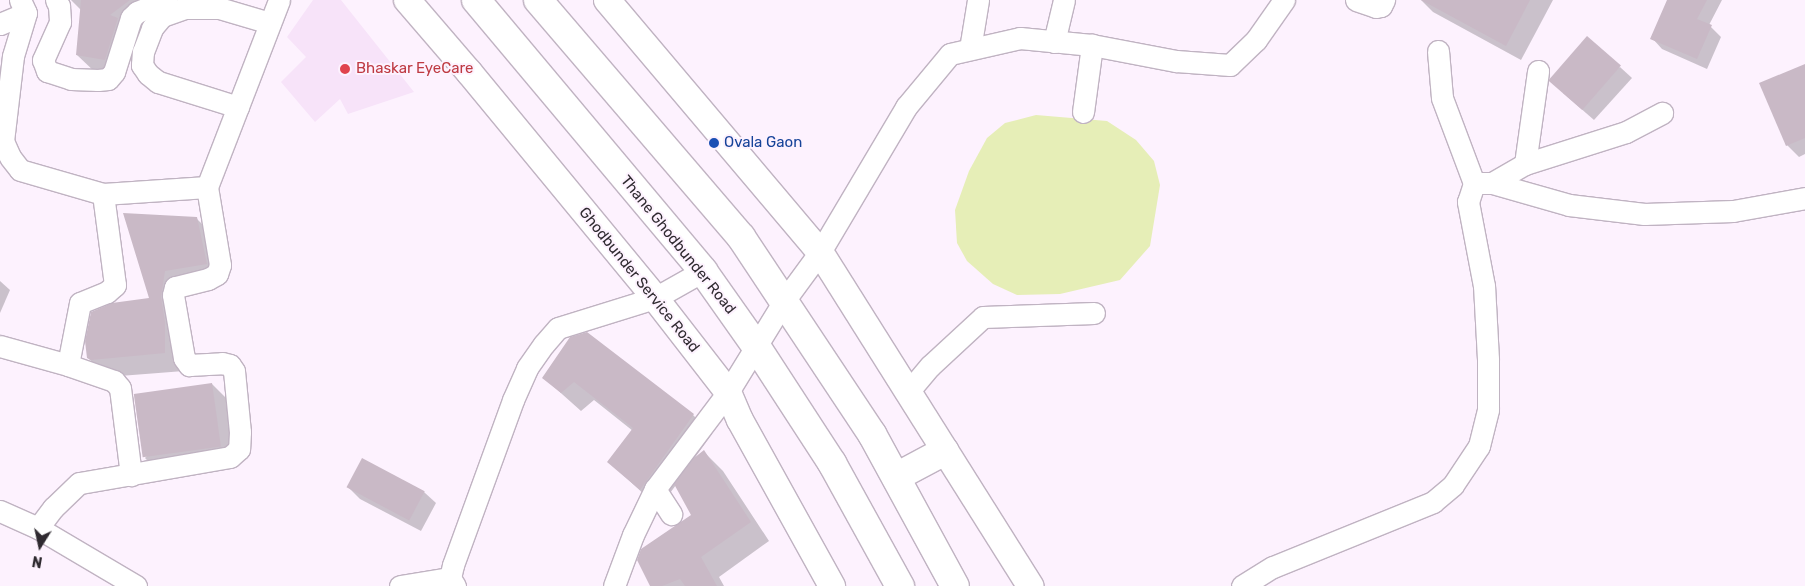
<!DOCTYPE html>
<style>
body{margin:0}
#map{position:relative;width:1805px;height:586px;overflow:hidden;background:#fdf2fe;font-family:Rubik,sans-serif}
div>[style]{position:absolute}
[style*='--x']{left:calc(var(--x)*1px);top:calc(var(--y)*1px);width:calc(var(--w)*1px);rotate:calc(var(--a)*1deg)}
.built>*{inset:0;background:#f7e3f9}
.green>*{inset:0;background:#e6eeb7}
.shadow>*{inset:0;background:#0003}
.building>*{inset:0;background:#c9b9c6;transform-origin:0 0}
.roads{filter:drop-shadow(1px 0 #c0b3c2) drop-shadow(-1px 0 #c0b3c2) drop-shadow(0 1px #c0b3c2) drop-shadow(0 -1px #c0b3c2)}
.minor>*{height:21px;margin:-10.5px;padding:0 10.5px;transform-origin:10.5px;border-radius:10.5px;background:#fff}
.tertiary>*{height:26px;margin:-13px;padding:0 13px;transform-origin:13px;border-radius:13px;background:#fff}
.primary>*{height:28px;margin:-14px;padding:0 14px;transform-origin:14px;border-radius:14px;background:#fff}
.dots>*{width:14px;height:14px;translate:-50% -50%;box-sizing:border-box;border:2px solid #fdf2fe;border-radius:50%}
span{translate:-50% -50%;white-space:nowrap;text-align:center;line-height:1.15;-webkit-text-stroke:4px #fdf2fe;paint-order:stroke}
.health-label{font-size:15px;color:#be3a42}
.left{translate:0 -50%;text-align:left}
.transit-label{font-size:15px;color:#164399}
.street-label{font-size:15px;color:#2f2a30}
.north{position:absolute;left:15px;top:521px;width:50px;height:50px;-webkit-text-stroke:4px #fdf2fe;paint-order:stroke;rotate:190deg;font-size:14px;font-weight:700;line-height:20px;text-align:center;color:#2f2a30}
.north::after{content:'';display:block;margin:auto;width:18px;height:22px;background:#2f2a30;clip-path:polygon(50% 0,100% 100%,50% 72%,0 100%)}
</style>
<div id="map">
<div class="built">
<div style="clip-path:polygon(313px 0,341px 0,414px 92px,348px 114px,340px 99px,315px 122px,281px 82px,306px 57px,287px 37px)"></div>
</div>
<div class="green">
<div style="clip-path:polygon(1036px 115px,1107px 121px,1136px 140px,1154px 161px,1160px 185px,1150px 246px,1120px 280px,1060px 294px,1017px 295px,993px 284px,967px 261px,957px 243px,955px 210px,969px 171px,987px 138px,1005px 123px)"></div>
</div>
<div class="shadow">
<div style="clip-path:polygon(71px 0,174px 0,130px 33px,136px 39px,124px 79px,97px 74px,77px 55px,81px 10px)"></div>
<div style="clip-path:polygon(1421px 0,1553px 0,1521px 60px,1433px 12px)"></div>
<div style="clip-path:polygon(1669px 0,1722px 0,1709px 25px,1721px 37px,1707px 69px,1662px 49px,1652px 38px)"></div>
<div style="clip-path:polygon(1805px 65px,1805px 154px,1799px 157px,1787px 145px)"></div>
<div style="clip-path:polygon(1620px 67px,1632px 78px,1594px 120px,1563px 93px)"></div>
<div style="clip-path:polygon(125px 214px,196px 218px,215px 237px,225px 283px,183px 290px,184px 371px,107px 377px,88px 358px,150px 299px)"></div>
<div style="clip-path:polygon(0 281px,10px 290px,0 313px)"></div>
<div style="clip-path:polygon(571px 338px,693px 415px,712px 434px,694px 459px,704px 452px,723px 471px,769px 541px,719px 577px,724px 586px,651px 586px,693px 516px,676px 485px,659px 508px,609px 462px,633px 431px,594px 400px,581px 411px,544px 378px)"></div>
<div style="clip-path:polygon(212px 384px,231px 403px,239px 465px,164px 478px,145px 458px)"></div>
<div style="clip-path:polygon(348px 487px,424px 492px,436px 503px,421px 531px,360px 499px)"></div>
</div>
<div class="building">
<div style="clip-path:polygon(81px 0,130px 0,110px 15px,118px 18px,105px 60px,76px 55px)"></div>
<div style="clip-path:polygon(1421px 0,1530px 0,1506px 46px)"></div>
<div style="clip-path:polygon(1667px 0,1707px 0,1697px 19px,1712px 25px,1697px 59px,1650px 39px)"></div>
<div style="left:1587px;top:36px;width:45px;height:59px;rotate:41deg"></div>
<div style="clip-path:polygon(1805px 64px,1805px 138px,1786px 146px,1759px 83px)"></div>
<div style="clip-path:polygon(123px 213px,197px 217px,207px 264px,165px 271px,161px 297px,165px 322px,165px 353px,91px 360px,87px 358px,85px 341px,91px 312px,112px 303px,149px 298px)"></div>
<div style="clip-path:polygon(587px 332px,694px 414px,640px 490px,607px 462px,633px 428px,574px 382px,561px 393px,542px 378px,570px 337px)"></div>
<div style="left:212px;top:383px;width:64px;height:79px;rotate:82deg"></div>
<div style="clip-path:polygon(704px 450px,751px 522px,701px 557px,717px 586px,685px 586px,680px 579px,662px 586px,650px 586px,637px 560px,641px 549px,691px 515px,674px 484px,694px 458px)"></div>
<div style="left:362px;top:458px;width:71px;height:33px;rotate:28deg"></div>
</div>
<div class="roads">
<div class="minor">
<div style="--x:20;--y:0;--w:14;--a:65"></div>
<div style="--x:26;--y:13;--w:45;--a:106.8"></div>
<div style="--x:13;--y:56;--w:86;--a:96.7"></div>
<div style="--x:3;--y:141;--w:17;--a:66"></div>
<div style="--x:10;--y:157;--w:16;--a:52"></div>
<div style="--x:20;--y:170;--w:86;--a:16.1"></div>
<div style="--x:103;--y:194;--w:104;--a:-3.9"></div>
<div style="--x:207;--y:187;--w:79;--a:80.5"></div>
<div style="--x:220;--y:265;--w:9;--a:108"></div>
<div style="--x:217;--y:274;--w:10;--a:151"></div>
<div style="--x:208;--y:279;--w:34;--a:166"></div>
<div style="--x:175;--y:287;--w:8;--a:104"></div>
<div style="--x:173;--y:295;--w:64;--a:80.1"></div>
<div style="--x:184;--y:358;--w:9;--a:54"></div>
<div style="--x:189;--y:365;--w:33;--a:-3"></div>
<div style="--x:222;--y:363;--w:8;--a:14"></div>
<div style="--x:230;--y:365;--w:7;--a:56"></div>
<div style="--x:234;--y:371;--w:61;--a:84.4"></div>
<div style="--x:240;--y:432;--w:17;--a:93"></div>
<div style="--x:239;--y:449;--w:12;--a:138"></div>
<div style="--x:230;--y:457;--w:153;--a:170.2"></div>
<div style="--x:79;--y:483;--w:36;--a:136"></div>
<div style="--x:53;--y:508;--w:25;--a:127"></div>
<div style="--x:56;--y:0;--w:7;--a:63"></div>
<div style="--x:59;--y:6;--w:16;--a:86"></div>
<div style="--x:60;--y:22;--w:42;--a:114.1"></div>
<div style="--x:43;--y:60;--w:12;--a:70"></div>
<div style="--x:47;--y:71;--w:25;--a:18"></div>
<div style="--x:71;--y:79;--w:27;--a:2"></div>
<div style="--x:98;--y:80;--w:10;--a:-6"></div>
<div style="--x:108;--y:79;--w:9;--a:-49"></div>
<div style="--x:114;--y:72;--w:57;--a:-72.5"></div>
<div style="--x:131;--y:18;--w:8;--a:-45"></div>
<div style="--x:137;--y:12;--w:32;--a:-22"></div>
<div style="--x:1356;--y:0;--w:21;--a:19"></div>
<div style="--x:1376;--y:7;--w:5;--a:-11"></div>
<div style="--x:1381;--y:6;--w:7;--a:-63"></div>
<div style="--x:0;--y:24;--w:28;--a:-23"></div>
<div style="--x:1054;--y:42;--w:43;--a:-76.6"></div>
<div style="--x:970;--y:49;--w:50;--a:-80.7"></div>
<div style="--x:1438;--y:51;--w:47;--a:85.1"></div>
<div style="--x:1442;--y:98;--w:91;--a:69.4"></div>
<div style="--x:238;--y:107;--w:84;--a:-162.6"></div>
<div style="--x:158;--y:82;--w:13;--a:-141"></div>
<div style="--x:148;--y:74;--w:11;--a:-124"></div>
<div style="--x:142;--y:65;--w:13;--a:-86"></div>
<div style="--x:143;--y:52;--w:26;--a:-69"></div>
<div style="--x:152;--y:28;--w:16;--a:-50"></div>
<div style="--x:162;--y:16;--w:24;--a:-19"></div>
<div style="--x:185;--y:8;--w:34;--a:0"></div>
<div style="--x:219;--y:8;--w:53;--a:16.4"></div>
<div style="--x:1083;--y:112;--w:68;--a:-82.3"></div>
<div style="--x:1525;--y:164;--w:94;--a:-82"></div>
<div style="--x:1492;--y:183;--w:38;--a:-30"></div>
<div style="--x:1525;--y:164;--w:106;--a:-17.6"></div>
<div style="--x:1626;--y:132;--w:41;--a:-27.8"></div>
<div style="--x:207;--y:187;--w:200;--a:-68.9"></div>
<div style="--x:103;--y:194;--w:92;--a:82.5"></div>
<div style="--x:115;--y:285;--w:11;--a:139"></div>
<div style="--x:107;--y:292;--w:29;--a:158"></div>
<div style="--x:80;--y:303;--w:63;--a:101"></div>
<div style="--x:68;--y:365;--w:49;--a:19.2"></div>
<div style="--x:114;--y:381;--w:9;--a:49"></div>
<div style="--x:120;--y:388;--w:88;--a:82.8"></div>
<div style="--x:0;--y:346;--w:71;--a:15.6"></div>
<div style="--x:908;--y:392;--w:34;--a:-50"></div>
<div style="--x:930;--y:366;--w:72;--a:-42.8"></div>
<div style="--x:983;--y:317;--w:111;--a:-2.1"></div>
<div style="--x:655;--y:489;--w:30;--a:57"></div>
<div style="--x:0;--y:511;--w:42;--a:24.1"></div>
<div style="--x:38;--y:528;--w:114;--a:30.6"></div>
<div style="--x:400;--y:586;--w:51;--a:-9.1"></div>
<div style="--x:455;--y:586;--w:9;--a:-122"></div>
<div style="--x:450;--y:578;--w:13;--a:-77"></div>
<div style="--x:453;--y:565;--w:176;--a:-70"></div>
<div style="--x:513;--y:400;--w:35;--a:-66"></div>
<div style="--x:527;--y:368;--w:29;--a:-55"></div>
<div style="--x:544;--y:344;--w:21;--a:-49"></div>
<div style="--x:558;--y:328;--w:102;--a:-17.2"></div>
<div style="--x:655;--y:298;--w:55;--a:-29.4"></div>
<div style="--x:614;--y:586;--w:54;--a:-69.6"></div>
<div style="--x:633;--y:535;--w:51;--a:-64.4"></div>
<div style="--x:655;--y:489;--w:121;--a:-53"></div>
<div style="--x:728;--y:392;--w:107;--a:-58.4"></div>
<div style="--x:784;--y:301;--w:61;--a:-53.7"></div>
<div style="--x:820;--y:252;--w:169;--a:-59.3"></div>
<div style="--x:906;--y:107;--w:69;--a:-50.3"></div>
<div style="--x:950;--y:54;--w:72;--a:-12.9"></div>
<div style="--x:1020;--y:38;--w:72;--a:5.6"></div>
<div style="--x:1092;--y:45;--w:86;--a:10.8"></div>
<div style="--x:1176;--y:61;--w:54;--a:4.2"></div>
<div style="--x:1230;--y:65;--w:36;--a:-44"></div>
<div style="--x:1256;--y:40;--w:49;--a:-55"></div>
<div style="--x:1242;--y:586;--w:36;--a:-32"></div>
<div style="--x:1273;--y:567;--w:173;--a:-22.1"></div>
<div style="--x:1433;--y:502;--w:26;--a:-40"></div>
<div style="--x:1453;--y:485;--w:47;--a:-56.3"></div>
<div style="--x:1479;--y:446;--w:38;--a:-76"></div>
<div style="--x:1488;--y:409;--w:50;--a:-90"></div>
<div style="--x:1488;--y:359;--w:73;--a:-93.1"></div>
<div style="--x:1484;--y:286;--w:86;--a:-100.8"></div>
<div style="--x:1468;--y:202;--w:20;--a:-72"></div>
<div style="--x:1474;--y:183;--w:18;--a:0"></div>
<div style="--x:1492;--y:183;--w:80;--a:15.9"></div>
<div style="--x:1569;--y:205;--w:76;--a:6.8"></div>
<div style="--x:1644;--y:214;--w:89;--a:-1.9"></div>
<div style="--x:1733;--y:211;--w:73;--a:-10.2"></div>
</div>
<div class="tertiary">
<div style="--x:407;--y:0;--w:95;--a:49.3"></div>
<div style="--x:469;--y:72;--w:293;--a:50.5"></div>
<div style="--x:655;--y:298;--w:119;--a:52.2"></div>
<div style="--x:728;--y:392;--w:30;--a:67"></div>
<div style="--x:740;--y:420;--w:190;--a:61"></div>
<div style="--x:607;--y:0;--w:330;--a:49.8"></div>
<div style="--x:820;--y:252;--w:395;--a:57.8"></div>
</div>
<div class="primary">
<div style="--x:476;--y:0;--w:354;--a:50"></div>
<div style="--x:703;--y:271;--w:92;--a:54.8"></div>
<div style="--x:756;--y:346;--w:140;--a:57"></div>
<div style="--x:832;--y:463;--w:141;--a:61.1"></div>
<div style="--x:538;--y:0;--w:312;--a:49.4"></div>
<div style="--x:741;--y:237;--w:237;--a:56.4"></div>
<div style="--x:872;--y:434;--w:173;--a:61.4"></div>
<div style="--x:896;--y:477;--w:55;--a:-28"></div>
</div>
</div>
<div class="dots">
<div style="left:345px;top:69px;background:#e0444e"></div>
<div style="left:714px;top:143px;background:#1a4fb4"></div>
</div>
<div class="health-label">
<span class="left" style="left:356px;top:69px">Bhaskar EyeCare</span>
</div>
<div class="transit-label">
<span class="left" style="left:724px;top:143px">Ovala Gaon</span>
</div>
<div class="street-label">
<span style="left:678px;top:245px;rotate:51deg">Thane Ghodbunder Road</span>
<span style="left:639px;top:280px;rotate:51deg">Ghodbunder Service Road</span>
</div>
<div class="north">N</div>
</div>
